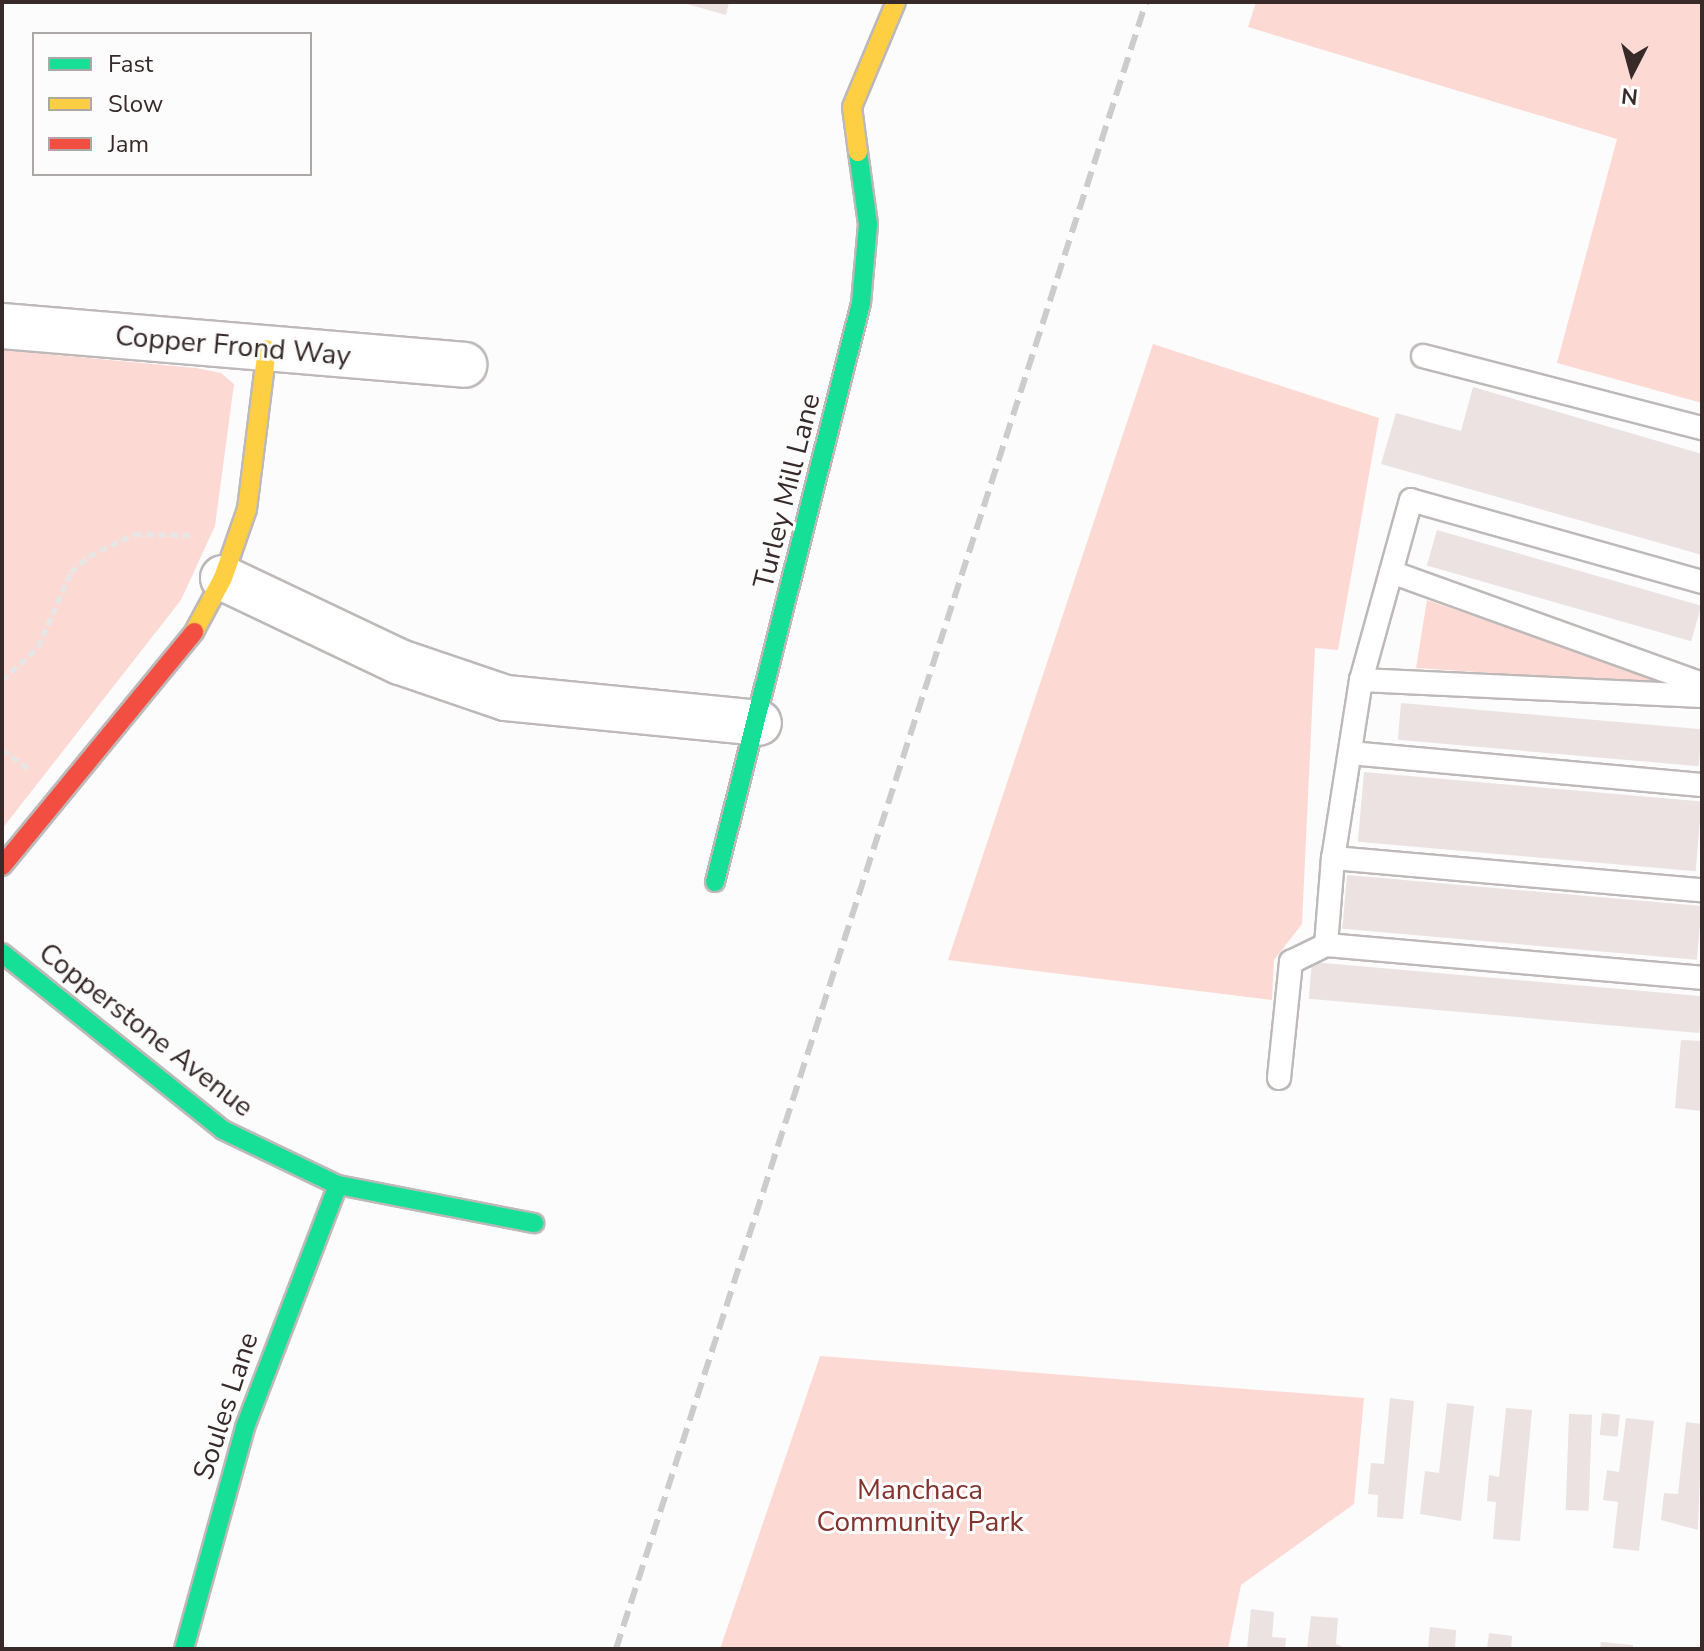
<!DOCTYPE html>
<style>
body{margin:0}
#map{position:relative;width:1704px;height:1651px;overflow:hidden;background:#fcfcfc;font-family:"Nunito Sans",sans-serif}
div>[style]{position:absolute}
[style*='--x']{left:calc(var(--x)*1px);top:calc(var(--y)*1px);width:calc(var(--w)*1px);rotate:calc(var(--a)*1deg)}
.green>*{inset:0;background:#fdd9d4}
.building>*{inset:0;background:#ebe2e1;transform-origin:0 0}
.path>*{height:5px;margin-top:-2.5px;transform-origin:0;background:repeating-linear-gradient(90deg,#e7e6e6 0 8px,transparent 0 12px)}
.roads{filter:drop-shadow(2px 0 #beb9b8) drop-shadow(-2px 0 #beb9b8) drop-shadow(0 2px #beb9b8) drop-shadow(0 -2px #beb9b8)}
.lane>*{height:22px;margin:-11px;padding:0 11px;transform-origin:11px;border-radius:11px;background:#fff}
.street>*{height:44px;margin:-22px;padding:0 22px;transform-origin:22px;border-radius:22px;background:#fff}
.fast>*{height:18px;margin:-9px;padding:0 9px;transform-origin:9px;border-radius:9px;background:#16e098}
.slow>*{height:18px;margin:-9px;padding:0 9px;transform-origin:9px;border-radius:9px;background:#ffcf43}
.jam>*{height:18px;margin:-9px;padding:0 9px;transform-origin:9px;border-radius:9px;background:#f24e42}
.rail>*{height:6px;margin-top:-3px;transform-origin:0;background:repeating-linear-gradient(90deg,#cdcccc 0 16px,transparent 0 24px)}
span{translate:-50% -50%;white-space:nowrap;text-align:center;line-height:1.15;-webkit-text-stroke:6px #fcfcfc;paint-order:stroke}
.street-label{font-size:28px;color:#372a29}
.park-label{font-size:28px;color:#83322d}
.frame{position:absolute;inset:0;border:4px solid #372a29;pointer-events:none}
.legend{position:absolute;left:32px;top:32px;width:280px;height:144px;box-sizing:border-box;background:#fcfcfc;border:2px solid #ada8a8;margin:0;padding:10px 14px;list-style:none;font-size:24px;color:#372a29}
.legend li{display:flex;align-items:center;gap:16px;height:40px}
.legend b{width:40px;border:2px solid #ada8a8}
.north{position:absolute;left:1592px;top:32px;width:80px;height:80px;-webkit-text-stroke:6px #fcfcfc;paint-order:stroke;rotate:186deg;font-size:22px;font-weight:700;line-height:32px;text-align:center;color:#372a29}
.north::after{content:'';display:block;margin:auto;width:28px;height:36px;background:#372a29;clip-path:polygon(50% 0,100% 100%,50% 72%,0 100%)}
</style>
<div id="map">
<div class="green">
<div style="clip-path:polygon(1256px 2px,1702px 2px,1702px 403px,1557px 363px,1617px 139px,1248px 27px)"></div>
<div style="clip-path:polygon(1153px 344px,1379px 418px,1338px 650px,1315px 648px,1302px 924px,1274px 960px,1272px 1000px,948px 960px)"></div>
<div style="clip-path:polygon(2px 350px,196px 368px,221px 373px,234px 384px,215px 526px,181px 600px,2px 829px)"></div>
<div style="clip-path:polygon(1427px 600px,1675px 685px,1416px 668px)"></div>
<div style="clip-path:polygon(820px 1356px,1364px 1398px,1354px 1504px,1241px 1585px,1228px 1649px,720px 1649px)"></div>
</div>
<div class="building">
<div style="clip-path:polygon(680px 2px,729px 2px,726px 15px)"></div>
<div style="clip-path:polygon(1473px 387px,1702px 454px,1702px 555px,1381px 464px,1396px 413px,1461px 431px)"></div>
<div style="left:1437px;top:530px;width:275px;height:37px;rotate:16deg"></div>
<div style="left:1401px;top:703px;width:302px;height:37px;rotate:5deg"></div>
<div style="left:1364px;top:772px;width:339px;height:70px;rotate:5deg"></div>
<div style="left:1347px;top:875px;width:356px;height:54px;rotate:5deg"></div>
<div style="left:1312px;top:962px;width:392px;height:37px;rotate:5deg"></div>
<div style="clip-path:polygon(1681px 1040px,1702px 1041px,1702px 1111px,1675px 1108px)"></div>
<div style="clip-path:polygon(1390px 1398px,1414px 1401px,1403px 1519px,1377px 1517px,1378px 1495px,1368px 1494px,1371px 1463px,1384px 1464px)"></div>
<div style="clip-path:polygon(1447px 1403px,1474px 1406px,1461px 1521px,1420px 1514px,1425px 1471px,1439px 1473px)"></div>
<div style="clip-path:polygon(1506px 1408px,1532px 1410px,1520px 1541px,1493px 1539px,1496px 1502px,1487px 1501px,1489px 1475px,1499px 1477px)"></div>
<div style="left:1602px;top:1413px;width:18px;height:22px;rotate:6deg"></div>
<div style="left:1569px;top:1414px;width:23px;height:96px;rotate:2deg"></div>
<div style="clip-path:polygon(1626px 1418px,1654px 1421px,1639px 1551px,1613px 1548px,1618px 1502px,1603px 1500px,1607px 1470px,1619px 1472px)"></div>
<div style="clip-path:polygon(1686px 1422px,1702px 1424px,1698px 1530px,1661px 1520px,1664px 1493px,1678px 1494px)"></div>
<div style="clip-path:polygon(1251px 1609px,1274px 1612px,1272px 1637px,1286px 1638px,1285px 1649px,1247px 1649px)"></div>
<div style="clip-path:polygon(1311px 1616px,1338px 1618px,1336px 1644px,1347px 1649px,1307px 1649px)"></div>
<div style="clip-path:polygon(1430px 1627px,1456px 1630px,1455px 1649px,1428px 1649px)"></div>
<div style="clip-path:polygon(1489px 1633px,1512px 1636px,1511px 1649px,1487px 1649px)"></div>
<div style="clip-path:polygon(1601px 1642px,1633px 1645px,1633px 1649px,1600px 1649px)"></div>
</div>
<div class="path">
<div style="--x:2;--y:680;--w:49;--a:-42.5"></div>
<div style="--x:38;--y:647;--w:82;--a:-66.3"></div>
<div style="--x:71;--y:572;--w:24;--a:-42"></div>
<div style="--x:89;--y:556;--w:50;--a:-26.1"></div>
<div style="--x:134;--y:534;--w:58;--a:1"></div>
<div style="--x:2;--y:749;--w:34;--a:37"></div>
</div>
<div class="roads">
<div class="lane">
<div style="--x:1423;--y:356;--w:288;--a:14.5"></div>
<div style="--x:1391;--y:572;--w:331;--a:19.8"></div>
<div style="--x:1702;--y:582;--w:302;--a:-164.3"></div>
<div style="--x:1411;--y:500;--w:187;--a:105.5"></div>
<div style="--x:1361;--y:680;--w:180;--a:98.9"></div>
<div style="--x:1333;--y:858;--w:87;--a:94.6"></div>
<div style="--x:1326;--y:945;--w:377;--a:5"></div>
<div style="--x:1361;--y:680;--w:341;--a:2.7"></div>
<div style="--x:1350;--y:753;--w:353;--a:5.2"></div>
<div style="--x:1333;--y:858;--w:370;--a:5"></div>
<div style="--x:1279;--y:1078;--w:117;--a:-84.1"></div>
<div style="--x:1291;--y:962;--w:39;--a:-26"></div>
</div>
<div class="street">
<div style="--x:2;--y:326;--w:464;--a:4.8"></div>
<div style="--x:223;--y:578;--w:196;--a:25.4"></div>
<div style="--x:400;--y:662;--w:112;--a:18.8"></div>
<div style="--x:506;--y:698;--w:254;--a:5.6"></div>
</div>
<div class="fast">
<div style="--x:715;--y:882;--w:597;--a:-75.85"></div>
<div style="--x:861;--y:303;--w:79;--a:-84.9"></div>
<div style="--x:868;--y:224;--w:73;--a:-97.9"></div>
<div style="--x:2;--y:953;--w:283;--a:38.7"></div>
<div style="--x:223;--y:1130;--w:127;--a:25.6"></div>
<div style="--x:338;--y:1185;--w:200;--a:11"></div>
<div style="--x:184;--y:1649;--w:230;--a:-74.6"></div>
<div style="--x:245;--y:1427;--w:259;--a:-69"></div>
</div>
<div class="slow">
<div style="--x:858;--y:152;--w:45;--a:-97.6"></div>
<div style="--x:852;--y:107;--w:114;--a:-67.3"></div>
<div style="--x:194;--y:632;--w:61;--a:-61.8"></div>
<div style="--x:223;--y:578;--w:73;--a:-70.8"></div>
<div style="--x:247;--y:509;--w:161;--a:-82.9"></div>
</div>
<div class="jam">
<div style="--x:2;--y:866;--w:303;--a:-50.6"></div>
</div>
</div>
<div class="rail">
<div style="--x:616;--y:1649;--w:1730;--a:-72.16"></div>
</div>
<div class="street-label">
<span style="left:233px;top:346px;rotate:5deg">Copper Frond Way</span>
<span style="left:787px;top:491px;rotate:-76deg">Turley Mill Lane</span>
<span style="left:146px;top:1030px;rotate:38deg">Copperstone Avenue</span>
<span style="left:226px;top:1406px;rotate:-72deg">Soules Lane</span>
</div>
<div class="park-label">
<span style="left:920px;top:1506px">Manchaca<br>Community Park</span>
</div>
<div class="frame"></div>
<ul class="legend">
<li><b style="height:10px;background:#16e098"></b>Fast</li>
<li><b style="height:10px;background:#ffcf43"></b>Slow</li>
<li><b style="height:10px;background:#f24e42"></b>Jam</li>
</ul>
<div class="north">N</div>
</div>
